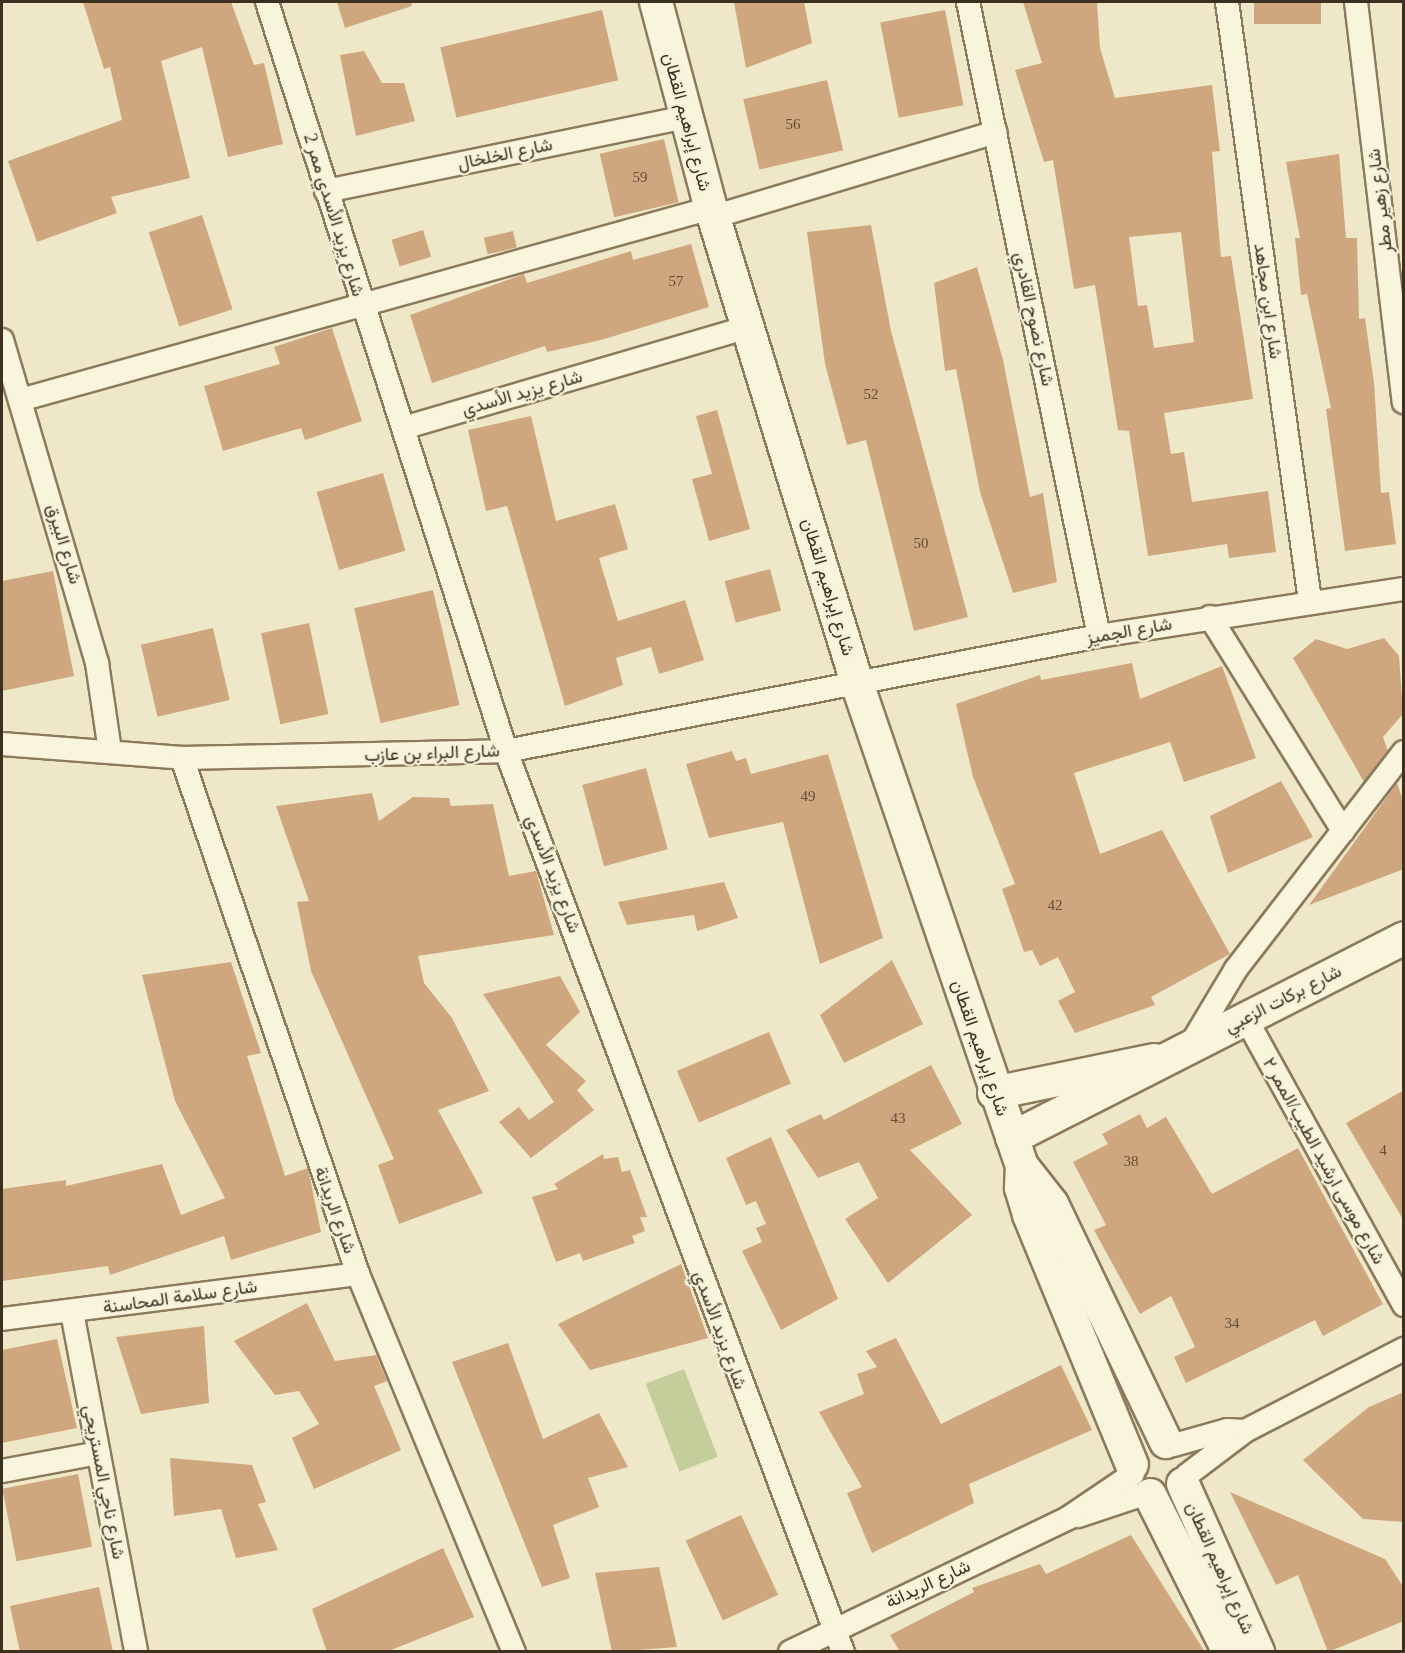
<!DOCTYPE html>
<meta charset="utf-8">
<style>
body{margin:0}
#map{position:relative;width:1405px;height:1653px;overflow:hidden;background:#efe8c8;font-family:"Times New Roman",Vazirmatn,serif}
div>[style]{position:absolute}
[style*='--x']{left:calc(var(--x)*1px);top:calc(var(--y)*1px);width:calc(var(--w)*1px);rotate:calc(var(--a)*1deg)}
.green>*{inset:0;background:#c3ce9b;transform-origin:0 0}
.building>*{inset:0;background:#cea77e;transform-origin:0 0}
.roads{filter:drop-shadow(2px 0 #8c7a5d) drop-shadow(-2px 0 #8c7a5d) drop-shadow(0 2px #8c7a5d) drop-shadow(0 -2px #8c7a5d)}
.street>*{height:22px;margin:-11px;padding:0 11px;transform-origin:11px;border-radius:11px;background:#f9f4dc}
.secondary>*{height:32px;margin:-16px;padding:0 16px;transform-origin:16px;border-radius:16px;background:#f9f4dc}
span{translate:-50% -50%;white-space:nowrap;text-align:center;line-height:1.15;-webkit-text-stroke:4.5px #f6f1d8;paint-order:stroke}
.number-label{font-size:15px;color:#604e38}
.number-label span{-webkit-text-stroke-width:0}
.street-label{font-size:18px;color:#3c3120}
.frame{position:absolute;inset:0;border:3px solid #3c3120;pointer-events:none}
</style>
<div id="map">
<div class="green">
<div style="left:684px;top:1369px;width:94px;height:41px;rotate:69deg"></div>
</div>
<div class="building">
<div style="clip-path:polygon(83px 2px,231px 2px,254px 65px,264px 63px,283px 144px,228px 157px,202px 47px,161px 61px,190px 178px,111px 197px,117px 213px,37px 242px,8px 161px,122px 120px,110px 67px,104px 69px)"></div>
<div style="clip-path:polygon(337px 2px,411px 2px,412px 6px,345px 28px)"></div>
<div style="clip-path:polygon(734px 2px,804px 2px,812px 43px,746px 68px)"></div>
<div style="clip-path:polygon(evenodd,1023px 2px,1097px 2px,1100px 48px,1115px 98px,1212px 85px,1220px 151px,1212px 152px,1221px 257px,1231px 256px,1253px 399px,1164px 413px,1171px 454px,1184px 452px,1192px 502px,1268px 491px,1276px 552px,1229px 558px,1227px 544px,1148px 556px,1129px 431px,1118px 430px,1095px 285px,1074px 289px,1053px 160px,1044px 162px,1015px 70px,1042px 63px,1023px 2px,1181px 232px,1194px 342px,1154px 348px,1147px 305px,1138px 306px,1129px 237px,1181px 232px)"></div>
<div style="left:1254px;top:2px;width:67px;height:22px"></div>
<div style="left:602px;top:10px;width:72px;height:166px;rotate:77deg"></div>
<div style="left:945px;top:10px;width:97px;height:66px;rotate:79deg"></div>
<div style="clip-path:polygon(364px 51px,382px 83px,404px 83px,415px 121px,356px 136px,340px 55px)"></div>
<div style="left:827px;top:80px;width:72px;height:86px;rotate:77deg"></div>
<div style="left:664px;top:139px;width:65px;height:66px;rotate:77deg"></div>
<div style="clip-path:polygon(1339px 154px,1346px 238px,1357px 238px,1359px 319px,1365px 318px,1374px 383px,1381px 493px,1389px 492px,1396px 544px,1345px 551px,1326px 409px,1331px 408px,1307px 294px,1301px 295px,1295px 238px,1300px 238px,1286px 162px)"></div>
<div style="left:202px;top:215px;width:99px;height:56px;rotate:72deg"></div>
<div style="clip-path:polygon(871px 225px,891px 331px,968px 617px,914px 631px,866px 440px,847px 445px,825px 364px,807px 232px)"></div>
<div style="left:423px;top:230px;width:28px;height:33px;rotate:73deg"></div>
<div style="left:513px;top:231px;width:17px;height:30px;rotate:77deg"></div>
<div style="clip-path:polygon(691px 244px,709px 307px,601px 340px,547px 352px,545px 346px,432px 383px,410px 315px,524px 274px,527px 283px,631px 251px,633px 260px)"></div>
<div style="clip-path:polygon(977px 267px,1003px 360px,1030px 497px,1043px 493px,1057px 582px,1013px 593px,980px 492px,956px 369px,945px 371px,934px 283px)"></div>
<div style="clip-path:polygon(332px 328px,362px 421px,305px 440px,301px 428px,223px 451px,204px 386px,280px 364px,274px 347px)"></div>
<div style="clip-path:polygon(717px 410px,750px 529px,709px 541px,692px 479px,712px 474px,696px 416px)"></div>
<div style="clip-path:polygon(531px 416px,556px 521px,615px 504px,628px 549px,599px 558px,618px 621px,685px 600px,704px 660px,659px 674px,651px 647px,616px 658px,623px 685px,565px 706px,507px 506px,486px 511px,468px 430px)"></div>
<div style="left:383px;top:473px;width:81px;height:69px;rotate:74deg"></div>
<div style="left:770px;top:569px;width:43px;height:47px;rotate:75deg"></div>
<div style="clip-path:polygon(53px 571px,74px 676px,2px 691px,2px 581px)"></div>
<div style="left:433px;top:590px;width:118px;height:81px;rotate:77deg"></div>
<div style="left:309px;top:623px;width:93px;height:49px;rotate:78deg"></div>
<div style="left:213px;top:628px;width:74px;height:74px;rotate:77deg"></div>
<div style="clip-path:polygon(1384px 638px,1399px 656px,1403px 714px,1383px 737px,1388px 751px,1364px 782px,1293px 658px,1316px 639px,1347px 649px)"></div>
<div style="clip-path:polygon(1132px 663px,1140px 699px,1222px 666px,1256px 758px,1184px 782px,1170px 742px,1074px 773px,1100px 854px,1162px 830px,1230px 954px,1151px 997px,1155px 1005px,1075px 1033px,1058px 1001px,1075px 992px,1058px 957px,1040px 966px,1032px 950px,1024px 952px,1002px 889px,1015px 884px,973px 777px,956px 704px,1040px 675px,1041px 680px)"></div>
<div style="clip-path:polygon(732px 751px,736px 761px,746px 758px,751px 774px,828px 754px,883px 938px,820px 964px,783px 822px,709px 838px,686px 764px)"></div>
<div style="left:646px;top:768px;width:84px;height:66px;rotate:75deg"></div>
<div style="clip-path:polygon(1281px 781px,1313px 837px,1228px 873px,1210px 816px)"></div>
<div style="clip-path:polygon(1397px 783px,1404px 803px,1404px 869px,1309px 905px)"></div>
<div style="clip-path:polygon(372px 793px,379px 821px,413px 797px,449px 798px,451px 806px,493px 804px,509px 876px,536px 871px,554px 935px,418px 956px,424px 983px,452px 1018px,489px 1091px,438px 1110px,483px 1193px,399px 1224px,378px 1165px,394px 1159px,311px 971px,297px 902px,309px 901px,276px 806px)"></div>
<div style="clip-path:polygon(724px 882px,738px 918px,697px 931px,694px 915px,627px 925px,618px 902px)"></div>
<div style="clip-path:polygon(892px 960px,923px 1024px,844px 1063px,820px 1015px)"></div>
<div style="clip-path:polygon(231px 962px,261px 1053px,247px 1056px,285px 1176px,308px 1168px,321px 1232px,231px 1260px,224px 1236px,110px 1275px,108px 1266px,2px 1281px,2px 1189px,66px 1180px,66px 1186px,162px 1164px,181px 1215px,225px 1198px,175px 1101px,142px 975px)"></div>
<div style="clip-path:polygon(560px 976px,580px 1012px,546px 1045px,586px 1081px,577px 1090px,594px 1110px,531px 1158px,499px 1122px,519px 1107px,529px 1120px,554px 1102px,483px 994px)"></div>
<div style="left:769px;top:1032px;width:56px;height:100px;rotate:67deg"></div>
<div style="clip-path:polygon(931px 1065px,962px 1124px,910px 1150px,972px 1215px,888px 1283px,845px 1219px,878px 1198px,859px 1162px,818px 1178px,786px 1130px,821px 1114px,824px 1120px)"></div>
<div style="clip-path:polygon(1404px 1090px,1404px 1221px,1346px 1123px)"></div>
<div style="clip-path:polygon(1140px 1114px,1147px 1128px,1166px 1117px,1212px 1194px,1298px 1148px,1383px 1304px,1323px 1336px,1315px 1320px,1186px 1383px,1174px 1357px,1195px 1347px,1171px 1296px,1140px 1314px,1094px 1230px,1106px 1225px,1073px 1162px,1108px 1144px,1102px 1134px)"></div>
<div style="clip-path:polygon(771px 1137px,838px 1299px,781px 1330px,742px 1251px,762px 1242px,756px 1228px,766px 1224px,756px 1201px,746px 1205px,726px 1158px)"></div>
<div style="clip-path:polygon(603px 1154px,604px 1159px,618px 1157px,622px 1172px,630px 1170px,647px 1217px,640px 1217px,645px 1231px,632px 1236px,635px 1243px,583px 1261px,580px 1253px,556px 1262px,532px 1197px,558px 1189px,554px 1184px)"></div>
<div style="clip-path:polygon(681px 1264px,708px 1338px,590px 1370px,558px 1324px)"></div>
<div style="clip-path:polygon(307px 1303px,335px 1361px,376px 1355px,387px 1381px,374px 1386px,401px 1450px,314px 1489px,292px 1438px,319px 1424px,299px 1391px,275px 1395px,234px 1341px)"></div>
<div style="clip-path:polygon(204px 1326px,209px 1403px,141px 1414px,116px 1337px)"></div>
<div style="clip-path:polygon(896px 1338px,941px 1424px,1061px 1365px,1092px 1430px,969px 1484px,974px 1503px,872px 1553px,847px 1493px,862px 1487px,819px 1412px,864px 1394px,857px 1374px,877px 1367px,866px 1351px)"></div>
<div style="clip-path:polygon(57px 1339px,77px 1428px,2px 1443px,2px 1350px)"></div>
<div style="clip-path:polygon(508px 1343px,543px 1439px,599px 1413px,628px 1467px,588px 1478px,599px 1507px,553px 1525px,570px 1578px,542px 1587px,452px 1362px)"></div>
<div style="clip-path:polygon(1404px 1392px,1404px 1522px,1363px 1519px,1303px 1460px,1369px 1407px)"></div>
<div style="clip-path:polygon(170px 1458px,252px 1465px,266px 1502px,258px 1504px,278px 1550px,236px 1558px,221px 1509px,174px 1516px)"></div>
<div style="left:78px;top:1474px;width:74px;height:77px;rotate:79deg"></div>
<div style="clip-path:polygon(1230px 1492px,1385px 1559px,1404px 1588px,1404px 1621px,1328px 1652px,1298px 1575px,1276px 1585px)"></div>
<div style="left:741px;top:1515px;width:88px;height:61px;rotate:65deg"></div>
<div style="clip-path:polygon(1131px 1535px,1205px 1652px,900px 1652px,890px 1635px,974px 1592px,972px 1588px,1040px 1564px,1046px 1574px)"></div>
<div style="clip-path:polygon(443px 1548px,474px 1617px,386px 1652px,327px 1652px,312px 1609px)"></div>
<div style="clip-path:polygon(659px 1567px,677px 1647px,612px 1652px,595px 1573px)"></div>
<div style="clip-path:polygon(99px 1587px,113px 1652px,20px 1652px,10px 1606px)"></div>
</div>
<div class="roads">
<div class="street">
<div style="--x:267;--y:2;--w:786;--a:72.3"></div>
<div style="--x:506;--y:751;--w:962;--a:69.49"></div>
<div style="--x:968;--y:2;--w:647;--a:78.33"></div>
<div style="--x:1227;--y:2;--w:605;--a:82.11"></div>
<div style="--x:1356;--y:2;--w:403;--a:83.2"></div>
<div style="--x:326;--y:191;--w:364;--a:-11.6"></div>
<div style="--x:713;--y:217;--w:295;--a:-16.7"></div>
<div style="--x:2;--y:340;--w:337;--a:73.6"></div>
<div style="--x:97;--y:663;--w:89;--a:81.6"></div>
<div style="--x:20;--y:400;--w:717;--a:-15.53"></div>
<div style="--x:403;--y:428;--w:359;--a:-16.3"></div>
<div style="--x:1210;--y:617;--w:252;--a:58.1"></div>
<div style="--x:2;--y:744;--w:181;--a:4.4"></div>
<div style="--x:182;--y:758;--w:324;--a:-1.2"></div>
<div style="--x:506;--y:751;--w:604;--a:-10.98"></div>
<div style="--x:1099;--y:636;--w:309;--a:-8.8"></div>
<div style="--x:182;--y:758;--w:545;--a:71.17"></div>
<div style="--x:358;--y:1274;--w:409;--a:67.6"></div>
<div style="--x:1245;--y:1017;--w:329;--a:61.1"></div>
<div style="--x:1191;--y:1044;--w:87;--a:-59"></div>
<div style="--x:1236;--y:969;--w:274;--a:-52.3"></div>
<div style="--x:72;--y:1312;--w:346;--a:79.3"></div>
<div style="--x:2;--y:1319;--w:359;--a:-7.2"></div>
<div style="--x:1174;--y:1445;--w:55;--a:-15.8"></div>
<div style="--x:1227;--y:1430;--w:18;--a:3"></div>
<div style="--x:2;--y:1471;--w:98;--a:-10.6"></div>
<div style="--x:1187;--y:1475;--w:73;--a:-37.2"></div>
<div style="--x:1245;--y:1431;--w:179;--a:-27.3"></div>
<div style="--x:1078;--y:1516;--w:73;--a:-18.4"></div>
<div style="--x:790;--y:1652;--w:309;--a:-25.7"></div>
<div style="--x:1068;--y:1518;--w:78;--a:-34.1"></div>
</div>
<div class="secondary">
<div style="--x:656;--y:2;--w:213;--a:75.1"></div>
<div style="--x:711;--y:208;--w:500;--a:72.91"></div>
<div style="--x:858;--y:686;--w:507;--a:71.14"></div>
<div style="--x:1022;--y:1166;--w:22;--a:93"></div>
<div style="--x:1021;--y:1188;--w:28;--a:73"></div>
<div style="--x:1029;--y:1215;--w:270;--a:67.6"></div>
<div style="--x:994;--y:1093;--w:164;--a:-11.6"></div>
<div style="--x:1012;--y:1138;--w:440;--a:-27"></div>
<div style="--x:1022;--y:1166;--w:48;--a:51.7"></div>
<div style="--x:1052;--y:1204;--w:264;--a:64.4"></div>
<div style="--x:1183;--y:1484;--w:184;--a:65.9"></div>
<div style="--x:1150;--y:1495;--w:176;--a:63.3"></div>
</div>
</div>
<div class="number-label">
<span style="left:793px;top:125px">56</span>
<span style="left:640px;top:178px">59</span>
<span style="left:676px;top:282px">57</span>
<span style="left:871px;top:395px">52</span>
<span style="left:921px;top:544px">50</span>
<span style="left:808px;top:797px">49</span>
<span style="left:1055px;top:906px">42</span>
<span style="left:898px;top:1119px">43</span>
<span style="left:1383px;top:1151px">4</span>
<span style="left:1131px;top:1162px">38</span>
<span style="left:1232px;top:1324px">34</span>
</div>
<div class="street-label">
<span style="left:687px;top:122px;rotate:75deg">شارع إبراهيم القطان</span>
<span style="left:505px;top:154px;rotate:-12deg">شارع الخلخال</span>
<span style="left:1380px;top:201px;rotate:-97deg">شارع زهير مطر</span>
<span style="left:334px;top:215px;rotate:73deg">شارع يزيد الأسدي ممر 2</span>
<span style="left:1268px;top:301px;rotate:82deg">شارع ابن مجاهد</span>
<span style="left:1034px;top:319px;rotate:78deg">شارع نصوح القادري</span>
<span style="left:522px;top:393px;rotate:-16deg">شارع يزيد الأسدي</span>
<span style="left:64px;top:544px;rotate:73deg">شارع البيرق</span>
<span style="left:828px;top:587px;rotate:73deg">شارع إبراهيم القطان</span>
<span style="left:1129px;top:631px;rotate:-10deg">شارع الجميز</span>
<span style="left:432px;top:753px;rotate:-2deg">شارع البراء بن عازب</span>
<span style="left:553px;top:874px;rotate:69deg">شارع يزيد الأسدي</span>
<span style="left:1283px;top:999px;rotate:-27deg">شارع بركات الزعبي</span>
<span style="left:980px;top:1048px;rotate:71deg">شارع إبراهيم القطان</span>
<span style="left:1324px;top:1161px;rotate:61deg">شارع موسى ارشيد الطيب/الممر ٢</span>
<span style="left:335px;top:1210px;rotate:70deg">شارع الريدانة</span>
<span style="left:180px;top:1297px;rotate:-8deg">شارع سلامة المحاسنة</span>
<span style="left:720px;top:1330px;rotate:70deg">شارع يزيد الأسدي</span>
<span style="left:104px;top:1482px;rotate:79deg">شارع ناجي المستريحي</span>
<span style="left:1220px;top:1568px;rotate:66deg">شارع إبراهيم القطان</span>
<span style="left:928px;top:1584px;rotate:-25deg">شارع الريدانة</span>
</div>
<div class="frame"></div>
</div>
